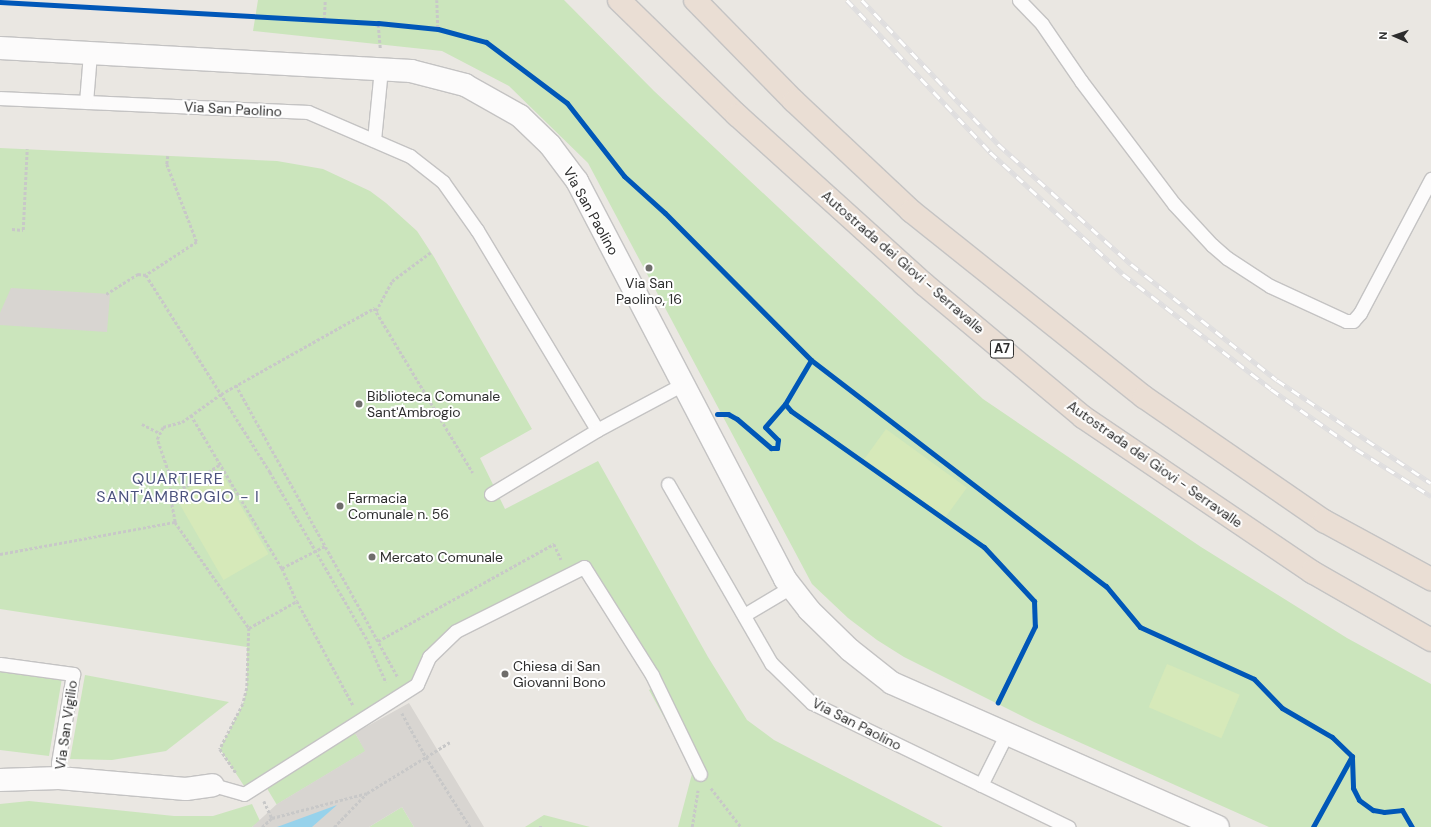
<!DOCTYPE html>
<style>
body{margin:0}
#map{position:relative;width:1431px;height:827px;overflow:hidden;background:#eae7e2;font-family:"DM Sans",sans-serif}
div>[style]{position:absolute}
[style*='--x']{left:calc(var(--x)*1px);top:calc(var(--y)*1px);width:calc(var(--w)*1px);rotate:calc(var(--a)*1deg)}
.green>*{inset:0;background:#cbe5bc;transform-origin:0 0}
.pitch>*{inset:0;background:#d6e9b9;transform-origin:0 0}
.plaza>*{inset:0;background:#d8d5d1}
.water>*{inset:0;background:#97d2eb}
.path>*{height:2.5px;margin-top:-1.25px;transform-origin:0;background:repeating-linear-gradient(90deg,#c8c8c8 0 3px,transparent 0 5px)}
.roads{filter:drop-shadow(1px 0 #c4c3c3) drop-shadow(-1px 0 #c4c3c3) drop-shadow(0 1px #c4c3c3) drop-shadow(0 -1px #c4c3c3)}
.lane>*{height:13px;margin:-6.5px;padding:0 6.5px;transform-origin:6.5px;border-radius:6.5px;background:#fcfbfb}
.street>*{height:22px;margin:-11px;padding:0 11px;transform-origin:11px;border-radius:11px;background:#fcfbfb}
.highway>*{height:22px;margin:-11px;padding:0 11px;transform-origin:11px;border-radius:11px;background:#eaded4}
.rail>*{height:4.5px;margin-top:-2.25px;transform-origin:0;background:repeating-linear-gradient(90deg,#fff 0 9px,#dfdedf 0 18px);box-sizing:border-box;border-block:1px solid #dfdedf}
.cycleway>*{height:5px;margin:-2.5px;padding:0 2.5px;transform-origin:2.5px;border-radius:2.5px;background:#0057b8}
.dots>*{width:11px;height:11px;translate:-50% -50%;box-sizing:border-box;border:2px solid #fff;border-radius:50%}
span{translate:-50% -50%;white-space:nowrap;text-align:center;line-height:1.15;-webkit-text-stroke:4px #fff;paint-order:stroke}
.shield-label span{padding:1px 3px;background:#fff;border:1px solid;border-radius:3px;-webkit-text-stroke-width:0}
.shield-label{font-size:13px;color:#2d2d2d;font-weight:700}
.street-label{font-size:14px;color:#2d2d2d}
.poi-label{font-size:14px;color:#2d2d2d}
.left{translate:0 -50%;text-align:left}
.quarter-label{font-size:16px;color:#4c537e;letter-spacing:1px}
.north{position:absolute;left:1375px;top:16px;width:40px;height:40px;-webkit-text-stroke:3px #fff;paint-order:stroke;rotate:272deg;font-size:11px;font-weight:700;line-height:16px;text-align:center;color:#2d2d2d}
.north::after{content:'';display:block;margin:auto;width:14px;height:18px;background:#2d2d2d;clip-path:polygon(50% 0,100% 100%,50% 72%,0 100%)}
</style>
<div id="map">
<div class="green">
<div style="clip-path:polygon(258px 0,564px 0,654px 91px,983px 399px,1201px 547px,1347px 638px,1431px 684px,1431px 827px,1269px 827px,1034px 722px,904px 657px,877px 640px,848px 618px,812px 584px,588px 163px,509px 86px,442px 51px,253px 31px)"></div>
<div style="clip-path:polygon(0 148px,277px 161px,323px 169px,370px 191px,386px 203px,417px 231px,434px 257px,532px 429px,480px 458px,505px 509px,598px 461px,708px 657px,747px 720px,774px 740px,943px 827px,678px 827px,693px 770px,649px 690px,657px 685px,584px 567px,456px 631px,417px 684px,248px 792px,220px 749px,243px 704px,247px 688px,247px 647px,0 609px)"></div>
<div style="clip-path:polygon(0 664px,63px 672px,49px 756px,0 750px)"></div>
<div style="clip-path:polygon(85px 675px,229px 702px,166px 751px,112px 760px,70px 759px)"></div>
<div style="left:355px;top:733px;width:21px;height:104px;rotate:59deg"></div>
<div style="clip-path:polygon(29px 801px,174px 816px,213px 816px,252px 804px,260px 821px,252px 827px,0 827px,0 804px)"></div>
<div style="clip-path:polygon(402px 807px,414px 827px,369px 827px)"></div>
<div style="clip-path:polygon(544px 815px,590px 827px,525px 827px)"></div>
</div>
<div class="pitch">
<div style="left:886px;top:429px;width:100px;height:37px;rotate:36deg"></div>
<div style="left:220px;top:470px;width:97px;height:52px;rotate:60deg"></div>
<div style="left:1167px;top:664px;width:79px;height:47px;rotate:23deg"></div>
</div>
<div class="plaza">
<div style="clip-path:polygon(11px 288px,110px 294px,107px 332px,0 325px,0 313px)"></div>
<div style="clip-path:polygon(409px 703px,484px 827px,414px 827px,402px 807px,369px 827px,252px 827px,277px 804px,365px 751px,355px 733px)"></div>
</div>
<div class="water">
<div style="clip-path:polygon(337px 805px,312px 827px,277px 827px)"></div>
</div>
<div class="path">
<div style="--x:437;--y:0;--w:29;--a:88"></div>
<div style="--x:324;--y:20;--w:20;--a:-87"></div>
<div style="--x:380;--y:48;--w:25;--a:-95"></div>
<div style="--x:378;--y:23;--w:60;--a:5.7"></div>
<div style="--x:438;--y:29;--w:50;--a:15.2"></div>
<div style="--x:486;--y:42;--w:101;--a:37"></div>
<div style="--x:567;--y:103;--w:93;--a:52"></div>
<div style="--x:624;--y:176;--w:55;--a:42.1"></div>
<div style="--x:665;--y:213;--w:207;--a:45.2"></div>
<div style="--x:811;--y:360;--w:372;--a:37.5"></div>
<div style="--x:1106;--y:586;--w:53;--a:50.3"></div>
<div style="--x:1140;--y:627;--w:125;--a:24.5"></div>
<div style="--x:1254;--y:679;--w:40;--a:46"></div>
<div style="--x:1282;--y:708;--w:58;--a:30.1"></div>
<div style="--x:1332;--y:737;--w:28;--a:44"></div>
<div style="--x:1352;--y:756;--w:81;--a:118.8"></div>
<div style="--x:168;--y:156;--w:8;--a:97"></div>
<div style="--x:167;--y:164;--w:84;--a:69"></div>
<div style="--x:197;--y:242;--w:61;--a:147.1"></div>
<div style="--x:146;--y:275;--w:233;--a:57.8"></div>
<div style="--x:270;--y:472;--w:195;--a:59.9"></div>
<div style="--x:368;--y:641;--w:45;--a:66.3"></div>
<div style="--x:12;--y:229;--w:11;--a:5"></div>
<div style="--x:23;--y:230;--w:81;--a:-87.2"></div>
<div style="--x:106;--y:294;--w:38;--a:-32"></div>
<div style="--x:138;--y:274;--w:8;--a:7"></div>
<div style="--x:376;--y:311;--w:34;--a:-62"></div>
<div style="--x:392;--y:281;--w:49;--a:-36.6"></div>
<div style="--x:811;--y:360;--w:51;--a:120.6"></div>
<div style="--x:785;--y:404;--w:9;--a:49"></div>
<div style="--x:791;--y:411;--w:236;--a:35.2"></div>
<div style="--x:984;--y:547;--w:74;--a:47.2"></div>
<div style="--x:1034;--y:601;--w:25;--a:88"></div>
<div style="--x:1035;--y:626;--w:85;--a:116"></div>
<div style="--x:236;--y:385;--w:334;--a:61"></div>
<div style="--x:723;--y:414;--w:15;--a:20"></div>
<div style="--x:737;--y:419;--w:45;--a:40.5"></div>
<div style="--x:771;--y:448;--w:6;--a:0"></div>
<div style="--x:777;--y:448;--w:8;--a:-83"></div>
<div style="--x:778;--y:440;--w:18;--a:-135"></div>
<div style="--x:765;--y:427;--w:30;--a:-49"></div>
<div style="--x:191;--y:415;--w:178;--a:59.3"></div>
<div style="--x:282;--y:568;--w:36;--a:66"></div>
<div style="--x:297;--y:601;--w:118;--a:61.7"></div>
<div style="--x:142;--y:424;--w:20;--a:27"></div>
<div style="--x:170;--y:496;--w:19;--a:-90"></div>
<div style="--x:170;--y:477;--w:40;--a:-108.9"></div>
<div style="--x:157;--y:439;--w:13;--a:-63"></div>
<div style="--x:163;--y:427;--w:20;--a:-15"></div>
<div style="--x:182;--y:422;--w:48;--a:-35.7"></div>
<div style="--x:221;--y:394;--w:176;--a:-29.3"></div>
<div style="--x:374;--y:308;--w:192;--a:59"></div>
<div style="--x:175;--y:522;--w:26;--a:-101"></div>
<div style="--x:170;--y:496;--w:58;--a:-32.3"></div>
<div style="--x:0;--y:554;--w:178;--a:-10.4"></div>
<div style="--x:175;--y:522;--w:129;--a:55.1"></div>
<div style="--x:249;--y:628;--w:60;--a:91.9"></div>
<div style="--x:247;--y:688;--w:16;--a:104"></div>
<div style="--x:243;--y:704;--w:51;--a:117.1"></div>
<div style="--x:220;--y:749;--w:29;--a:56"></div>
<div style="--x:282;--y:568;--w:48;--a:-27.1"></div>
<div style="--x:249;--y:628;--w:55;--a:-29.4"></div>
<div style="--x:378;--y:641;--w:201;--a:-28.9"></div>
<div style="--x:554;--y:544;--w:17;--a:65"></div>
<div style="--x:402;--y:713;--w:50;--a:61.4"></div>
<div style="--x:426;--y:757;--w:28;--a:-32"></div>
<div style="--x:1352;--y:756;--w:32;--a:88"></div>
<div style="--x:1353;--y:788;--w:13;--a:63"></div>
<div style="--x:1359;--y:800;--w:17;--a:36"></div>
<div style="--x:1373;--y:810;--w:11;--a:10"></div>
<div style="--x:1384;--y:812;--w:18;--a:-6"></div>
<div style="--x:1402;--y:810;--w:20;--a:60"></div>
<div style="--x:711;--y:788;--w:49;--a:52.4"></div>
<div style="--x:264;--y:801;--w:19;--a:65"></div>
<div style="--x:272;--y:818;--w:98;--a:-14.7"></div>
<div style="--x:262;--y:827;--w:13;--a:-42"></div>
<div style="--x:334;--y:827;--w:47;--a:-45.9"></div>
<div style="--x:367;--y:793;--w:69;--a:-31.4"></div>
<div style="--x:426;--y:757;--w:83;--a:57.8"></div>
<div style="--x:539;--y:827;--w:4;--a:0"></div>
<div style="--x:692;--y:827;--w:37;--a:-81"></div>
</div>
<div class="roads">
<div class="lane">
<div style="--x:1019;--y:0;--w:33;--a:46"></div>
<div style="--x:1042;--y:24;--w:69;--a:55.6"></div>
<div style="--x:1081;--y:81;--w:154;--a:52.9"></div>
<div style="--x:1174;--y:204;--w:56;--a:47.2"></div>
<div style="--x:1212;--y:245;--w:20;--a:41"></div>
<div style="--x:1227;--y:258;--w:51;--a:33.1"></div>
<div style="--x:1270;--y:286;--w:84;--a:24.7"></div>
<div style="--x:1346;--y:321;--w:7;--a:0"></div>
<div style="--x:1353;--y:321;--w:11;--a:-49"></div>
<div style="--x:1360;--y:313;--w:152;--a:-62.1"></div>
<div style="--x:0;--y:98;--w:308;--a:2.6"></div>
<div style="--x:308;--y:112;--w:111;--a:23.3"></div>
<div style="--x:410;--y:156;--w:42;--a:38.2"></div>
<div style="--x:443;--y:182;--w:59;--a:54.7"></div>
<div style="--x:477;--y:230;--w:233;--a:59"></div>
<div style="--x:86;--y:102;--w:49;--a:-85.3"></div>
<div style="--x:374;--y:140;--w:71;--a:-84.4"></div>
<div style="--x:668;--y:484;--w:207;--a:60.1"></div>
<div style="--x:771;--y:663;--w:57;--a:44.3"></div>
<div style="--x:812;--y:703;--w:285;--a:25.8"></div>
<div style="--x:491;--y:494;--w:124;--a:-31.1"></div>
<div style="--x:597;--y:430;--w:98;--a:-28.1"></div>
<div style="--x:744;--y:615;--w:55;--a:-30.8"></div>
<div style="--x:0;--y:664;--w:74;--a:7.8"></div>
<div style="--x:73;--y:674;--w:90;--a:99.6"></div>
<div style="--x:58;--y:763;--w:15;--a:86"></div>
<div style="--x:213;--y:785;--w:32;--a:16"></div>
<div style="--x:244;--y:794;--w:205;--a:-32.4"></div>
<div style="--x:417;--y:684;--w:30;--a:-66"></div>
<div style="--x:429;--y:657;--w:37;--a:-44"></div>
<div style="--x:456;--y:631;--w:143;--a:-26.6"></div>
<div style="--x:584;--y:567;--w:128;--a:57.8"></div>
<div style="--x:652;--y:675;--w:110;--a:64.1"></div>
<div style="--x:981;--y:785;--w:58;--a:-63.4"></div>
</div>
<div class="street">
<div style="--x:0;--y:48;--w:412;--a:3.2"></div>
<div style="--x:411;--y:71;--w:56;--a:14.5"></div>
<div style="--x:465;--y:85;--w:63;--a:29.4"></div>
<div style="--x:520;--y:116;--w:42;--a:44"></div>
<div style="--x:550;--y:145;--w:45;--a:53.1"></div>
<div style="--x:577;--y:181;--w:449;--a:62.4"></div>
<div style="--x:785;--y:579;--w:39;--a:52"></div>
<div style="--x:809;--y:610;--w:57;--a:44.3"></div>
<div style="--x:850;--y:650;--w:53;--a:38.2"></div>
<div style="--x:892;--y:683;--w:356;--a:23.8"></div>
<div style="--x:0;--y:780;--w:59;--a:-1.9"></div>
<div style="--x:59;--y:778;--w:127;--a:5"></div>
<div style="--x:186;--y:789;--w:27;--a:-8"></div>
</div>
<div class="highway">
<div style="--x:619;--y:0;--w:165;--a:44.3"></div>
<div style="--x:737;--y:115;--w:252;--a:42.1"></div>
<div style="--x:924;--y:284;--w:207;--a:39.9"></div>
<div style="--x:1083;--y:417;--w:277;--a:34.1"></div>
<div style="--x:1312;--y:572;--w:137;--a:29.7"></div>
<div style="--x:695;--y:0;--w:141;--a:45.6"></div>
<div style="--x:794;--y:101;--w:161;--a:43.2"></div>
<div style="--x:911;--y:211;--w:298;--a:38.6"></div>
<div style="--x:1144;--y:397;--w:219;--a:34.6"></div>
<div style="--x:1324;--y:521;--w:122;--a:28.5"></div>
</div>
</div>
<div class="rail">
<div style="--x:847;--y:0;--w:209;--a:46.7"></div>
<div style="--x:990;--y:152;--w:180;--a:42.5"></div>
<div style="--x:1123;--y:274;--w:187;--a:37.8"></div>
<div style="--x:1271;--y:389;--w:104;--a:35.2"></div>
<div style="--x:1356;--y:449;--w:89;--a:32.1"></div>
<div style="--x:862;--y:0;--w:198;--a:46.6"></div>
<div style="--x:998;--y:144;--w:179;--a:42.1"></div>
<div style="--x:1131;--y:264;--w:186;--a:38.5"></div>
<div style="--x:1277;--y:380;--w:185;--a:33.8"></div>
</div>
<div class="cycleway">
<div style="--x:0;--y:2;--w:379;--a:3.2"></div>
<div style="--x:378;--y:23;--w:60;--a:5.7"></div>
<div style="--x:438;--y:29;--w:50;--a:15.2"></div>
<div style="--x:486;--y:42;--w:101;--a:37"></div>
<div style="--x:567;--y:103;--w:93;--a:52"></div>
<div style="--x:624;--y:176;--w:55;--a:42.1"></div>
<div style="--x:665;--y:213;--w:207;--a:45.2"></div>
<div style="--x:811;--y:360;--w:372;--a:37.5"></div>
<div style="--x:1106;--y:586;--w:53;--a:50.3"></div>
<div style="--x:1140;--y:627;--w:125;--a:24.5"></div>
<div style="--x:1254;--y:679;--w:40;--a:46"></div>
<div style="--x:1282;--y:708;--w:58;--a:30.1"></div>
<div style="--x:1332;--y:737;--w:28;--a:44"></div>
<div style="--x:1352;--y:756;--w:81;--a:118.8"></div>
<div style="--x:811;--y:360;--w:51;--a:120.6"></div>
<div style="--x:785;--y:404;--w:9;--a:49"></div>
<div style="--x:791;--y:411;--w:236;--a:35.2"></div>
<div style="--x:984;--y:547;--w:74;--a:47.2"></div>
<div style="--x:1034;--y:601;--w:25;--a:88"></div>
<div style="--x:1035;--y:626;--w:85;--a:116"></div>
<div style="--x:717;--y:414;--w:11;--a:0"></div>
<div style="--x:728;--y:414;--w:10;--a:29"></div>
<div style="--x:737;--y:419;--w:45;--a:40.5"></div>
<div style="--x:771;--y:448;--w:6;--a:0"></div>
<div style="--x:777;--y:448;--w:8;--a:-83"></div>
<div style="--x:778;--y:440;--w:18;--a:-135"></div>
<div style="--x:765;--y:427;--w:30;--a:-49"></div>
<div style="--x:1352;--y:758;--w:30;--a:88"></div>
<div style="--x:1353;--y:788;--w:13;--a:63"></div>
<div style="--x:1359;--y:800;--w:17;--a:36"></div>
<div style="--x:1373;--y:810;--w:11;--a:10"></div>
<div style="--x:1384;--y:812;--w:18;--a:-6"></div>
<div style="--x:1402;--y:810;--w:20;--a:60"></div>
</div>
<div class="dots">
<div style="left:649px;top:268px;background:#6f6e6c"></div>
<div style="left:359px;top:404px;background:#6f6e6c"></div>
<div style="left:340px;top:506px;background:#6f6e6c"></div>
<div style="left:372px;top:557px;background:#6f6e6c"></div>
<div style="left:505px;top:674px;background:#6f6e6c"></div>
</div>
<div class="shield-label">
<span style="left:1002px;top:349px">A7</span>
</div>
<div class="street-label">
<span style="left:233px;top:109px;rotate:3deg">Via San Paolino</span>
<span style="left:591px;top:211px;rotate:61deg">Via San Paolino</span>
<span style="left:903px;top:262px;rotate:41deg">Autostrada dei Giovi - Serravalle</span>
<span style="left:1155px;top:464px;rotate:35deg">Autostrada dei Giovi - Serravalle</span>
<span style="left:857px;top:724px;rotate:27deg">Via San Paolino</span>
<span style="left:66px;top:725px;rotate:-82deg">Via San Vigilio</span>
</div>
<div class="poi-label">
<span style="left:649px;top:291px">Via San<br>Paolino, 16</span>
<span class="left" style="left:367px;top:404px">Biblioteca Comunale<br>Sant'Ambrogio</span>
<span class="left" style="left:348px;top:506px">Farmacia<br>Comunale n. 56</span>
<span class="left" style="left:380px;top:557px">Mercato Comunale</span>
<span class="left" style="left:513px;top:674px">Chiesa di San<br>Giovanni Bono</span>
</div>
<div class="quarter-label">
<span style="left:178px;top:488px">QUARTIERE<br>SANT'AMBROGIO - I</span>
</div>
<div class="north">N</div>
</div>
